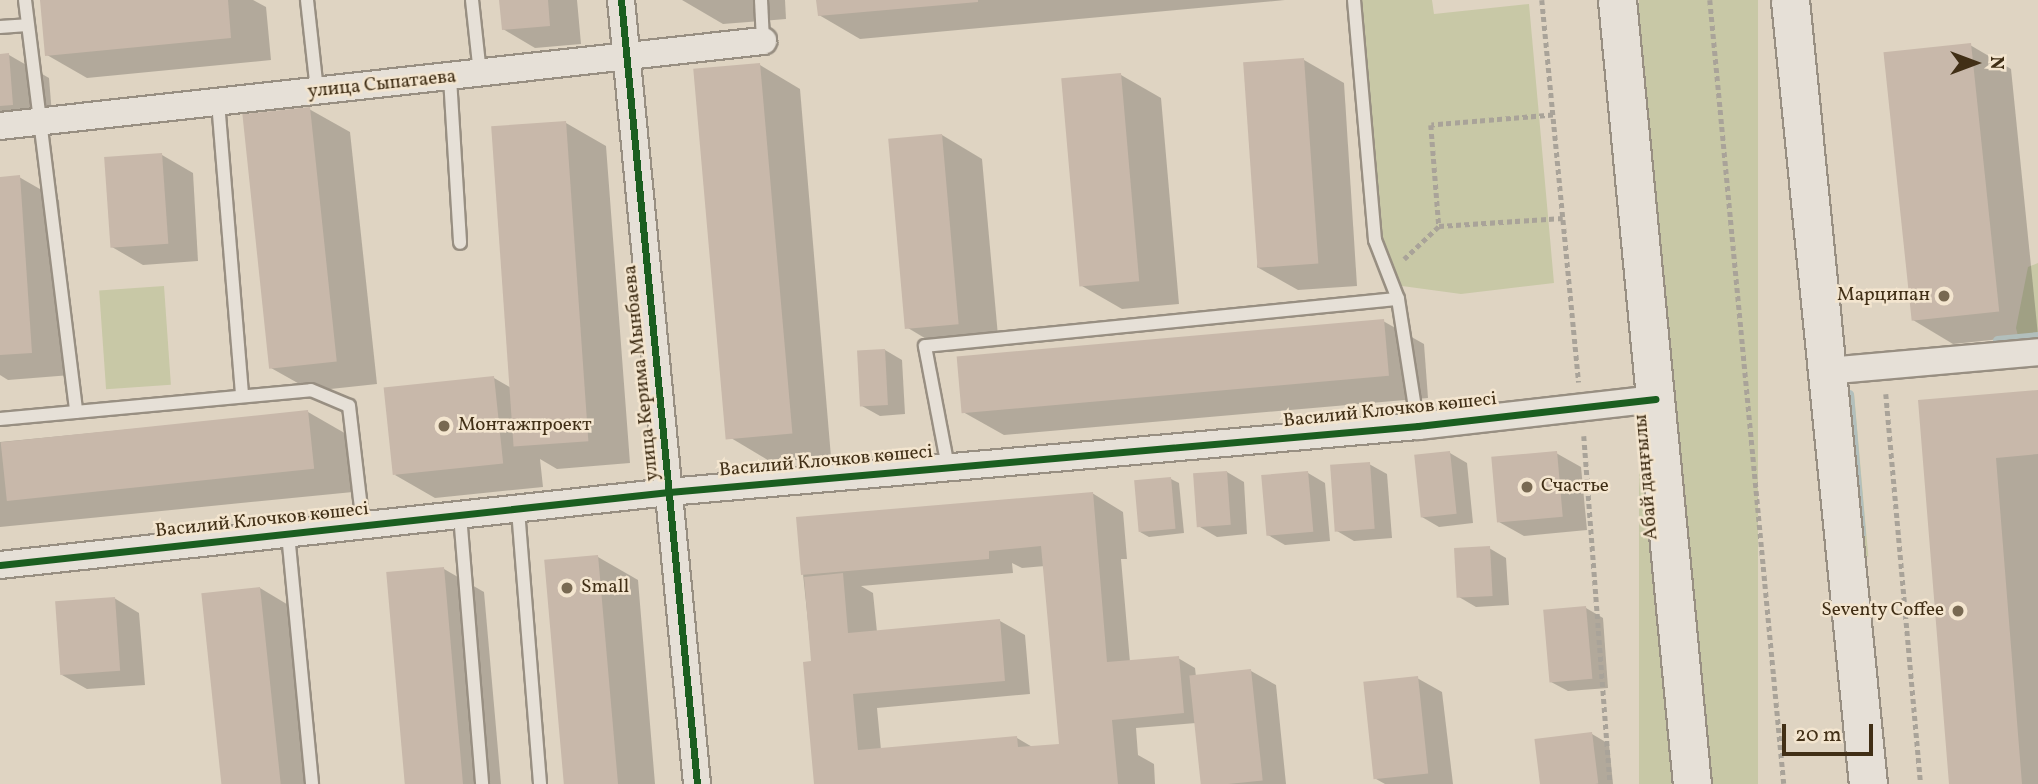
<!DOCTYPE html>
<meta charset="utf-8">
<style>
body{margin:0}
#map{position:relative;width:2038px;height:784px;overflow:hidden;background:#dfd4c2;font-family:Vollkorn,serif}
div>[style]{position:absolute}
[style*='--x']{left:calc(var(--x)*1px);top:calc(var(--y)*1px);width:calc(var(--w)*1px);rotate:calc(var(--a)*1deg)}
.green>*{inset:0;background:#c8c8a6;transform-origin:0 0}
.shadow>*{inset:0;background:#0003}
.stream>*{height:9px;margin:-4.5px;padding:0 4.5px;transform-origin:4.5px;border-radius:4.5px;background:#b2bfbc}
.building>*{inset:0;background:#c8b8aa;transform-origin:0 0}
.path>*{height:4.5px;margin-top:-2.25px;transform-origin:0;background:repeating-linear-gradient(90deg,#a9a399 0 5px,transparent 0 8.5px)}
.roads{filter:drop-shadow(2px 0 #988f82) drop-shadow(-2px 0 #988f82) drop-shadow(0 2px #988f82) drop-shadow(0 -2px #988f82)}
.service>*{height:12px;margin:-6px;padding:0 6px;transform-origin:6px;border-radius:6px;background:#e6e0d7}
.minor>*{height:26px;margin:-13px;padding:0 13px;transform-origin:13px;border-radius:13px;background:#e6e0d7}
.secondary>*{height:37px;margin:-18.5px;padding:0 18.5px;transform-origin:18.5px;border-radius:18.5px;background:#e6e0d7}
.cycleway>*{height:7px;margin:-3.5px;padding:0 3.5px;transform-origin:3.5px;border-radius:3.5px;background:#1b5e20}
.dots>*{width:19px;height:19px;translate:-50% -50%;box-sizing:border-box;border:4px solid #f3e5cf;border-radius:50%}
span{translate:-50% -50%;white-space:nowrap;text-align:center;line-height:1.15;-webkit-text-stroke:5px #f3e5cf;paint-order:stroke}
.street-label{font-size:19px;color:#412f16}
.poi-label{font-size:19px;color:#412f16}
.right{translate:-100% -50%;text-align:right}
.left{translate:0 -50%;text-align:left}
.north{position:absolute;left:1940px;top:28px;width:70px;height:70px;-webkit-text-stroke:5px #f3e5cf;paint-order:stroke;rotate:90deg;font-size:19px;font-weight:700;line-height:28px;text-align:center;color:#412f16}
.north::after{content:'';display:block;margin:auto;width:24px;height:32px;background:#412f16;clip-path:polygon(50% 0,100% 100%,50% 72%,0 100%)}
.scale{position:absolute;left:1782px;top:724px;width:91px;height:32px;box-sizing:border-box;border:4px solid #412f16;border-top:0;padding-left:9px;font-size:21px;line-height:24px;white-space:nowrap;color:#412f16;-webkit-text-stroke:5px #f3e5cf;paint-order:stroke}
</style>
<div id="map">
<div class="green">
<div style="clip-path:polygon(1354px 0,1432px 0,1434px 14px,1529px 4px,1554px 283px,1461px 294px,1402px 286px,1375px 240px)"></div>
<div style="left:1639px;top:0;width:119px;height:787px"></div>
<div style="clip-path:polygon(2038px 263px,2038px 342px,2020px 344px,2016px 328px,2028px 267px)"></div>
<div style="left:164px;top:286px;width:99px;height:65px;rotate:86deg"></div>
<div style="left:1854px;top:393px;width:164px;height:25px;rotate:85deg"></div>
</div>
<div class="shadow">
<div style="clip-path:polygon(60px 0,253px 0,266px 7px,271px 60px,87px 78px,47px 55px)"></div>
<div style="clip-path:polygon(501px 0,577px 0,581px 44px,535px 48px,503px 29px)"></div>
<div style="clip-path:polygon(682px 0,785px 0,786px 19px,723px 24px)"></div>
<div style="clip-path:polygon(818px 0,1285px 0,860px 39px,819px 15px)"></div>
<div style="clip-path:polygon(1970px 45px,2011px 69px,2038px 335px,1953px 344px,1913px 320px)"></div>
<div style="clip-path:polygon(9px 55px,49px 78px,53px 127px,0 132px,0 56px)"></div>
<div style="clip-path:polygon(1304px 60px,1344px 83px,1357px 286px,1298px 290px,1257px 267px)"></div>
<div style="clip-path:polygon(760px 65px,800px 89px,831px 457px,771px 462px,731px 438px)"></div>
<div style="clip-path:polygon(1121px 75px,1161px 98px,1179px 304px,1122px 309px,1082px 286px)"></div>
<div style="clip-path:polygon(309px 109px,350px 132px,377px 384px,312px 391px,271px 368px)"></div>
<div style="clip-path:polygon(566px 123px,606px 146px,630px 463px,557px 469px,540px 459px,543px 487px,435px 498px,395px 475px,494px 378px,513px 389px)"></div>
<div style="clip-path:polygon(942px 135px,982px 159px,999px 347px,948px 352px,908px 328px)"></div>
<div style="clip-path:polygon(162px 155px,193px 173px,198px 261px,143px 265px,112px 247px)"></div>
<div style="clip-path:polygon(19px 177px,59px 200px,71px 375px,8px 380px,0 375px,0 178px)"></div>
<div style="clip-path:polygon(1383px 321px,1424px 344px,1428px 398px,1004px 435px,963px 412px)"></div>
<div style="clip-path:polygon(885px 350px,902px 360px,905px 414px,880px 416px,862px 406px)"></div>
<div style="clip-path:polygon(2038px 392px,2038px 784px,1951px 784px,1919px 402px)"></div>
<div style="clip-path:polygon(308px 412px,348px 435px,353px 492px,0 527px,0 442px)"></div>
<div style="clip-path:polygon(1450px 453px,1467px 463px,1473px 523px,1439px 527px,1422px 517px)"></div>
<div style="clip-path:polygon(1556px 453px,1581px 467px,1587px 530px,1524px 536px,1499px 522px)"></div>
<div style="clip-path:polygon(1369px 464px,1387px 474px,1392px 538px,1354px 541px,1337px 531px)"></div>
<div style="clip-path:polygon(1227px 472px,1244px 482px,1247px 534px,1217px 537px,1200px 527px)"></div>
<div style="clip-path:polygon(1308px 473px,1325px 483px,1330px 541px,1285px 545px,1268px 535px)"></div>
<div style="clip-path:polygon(1171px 479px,1179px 483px,1184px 533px,1149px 537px,1140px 532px)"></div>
<div style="clip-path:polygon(evenodd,1092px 493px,1123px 512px,1127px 559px,1121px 559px,1130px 662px,1178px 658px,1195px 668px,1196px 677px,1251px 671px,1276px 685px,1286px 784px,1202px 784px,1196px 723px,1136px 728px,1138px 755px,1154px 764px,1155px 784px,815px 784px,816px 662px,812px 660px,803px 574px,1092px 493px,1012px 563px,1022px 568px,1045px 566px,1064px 745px,1034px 748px,1017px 738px,881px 750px,877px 708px,1030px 694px,1025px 635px,1000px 621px,877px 632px,873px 593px,861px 586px,1013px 573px,1012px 563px)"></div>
<div style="clip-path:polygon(1489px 548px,1506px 558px,1509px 605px,1476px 607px,1459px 597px)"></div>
<div style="clip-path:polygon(598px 557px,638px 580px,655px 784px,565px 784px)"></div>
<div style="clip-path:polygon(444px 569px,484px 592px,501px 784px,407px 784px)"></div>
<div style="clip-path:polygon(260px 588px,300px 612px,319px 784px,224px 784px)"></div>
<div style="clip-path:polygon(114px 598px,139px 613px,145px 685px,87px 689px,62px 675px)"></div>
<div style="clip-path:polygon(1586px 608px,1603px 618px,1608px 688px,1568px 691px,1551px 682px)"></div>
<div style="clip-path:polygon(1417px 678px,1442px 692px,1453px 784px,1385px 784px,1376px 779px)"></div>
<div style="clip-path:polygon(1592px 734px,1609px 744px,1613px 784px,1540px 784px)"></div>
</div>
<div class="stream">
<div style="--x:1997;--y:340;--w:41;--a:-5.6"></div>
<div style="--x:1849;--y:394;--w:140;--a:85.1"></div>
</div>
<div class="building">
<div style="clip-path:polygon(40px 0,228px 0,231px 38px,45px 56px)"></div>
<div style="clip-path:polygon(499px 0,548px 0,550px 26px,502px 30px)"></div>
<div style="clip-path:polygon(816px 0,978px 0,978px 2px,818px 16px)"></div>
<div style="left:1971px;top:43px;width:270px;height:88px;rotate:84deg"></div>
<div style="clip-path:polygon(9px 53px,13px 105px,0 106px,0 54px)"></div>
<div style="left:1304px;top:58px;width:206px;height:61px;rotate:86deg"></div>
<div style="left:760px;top:63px;width:372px;height:67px;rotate:85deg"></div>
<div style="left:1121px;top:73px;width:209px;height:60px;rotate:85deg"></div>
<div style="left:310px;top:107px;width:256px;height:68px;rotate:84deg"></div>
<div style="left:566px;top:121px;width:321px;height:75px;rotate:86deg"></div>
<div style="left:942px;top:134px;width:191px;height:54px;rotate:85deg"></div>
<div style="left:162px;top:153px;width:91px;height:58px;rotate:86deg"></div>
<div style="clip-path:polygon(20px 175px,32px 353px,0 355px,0 177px)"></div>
<div style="left:1384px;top:319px;width:57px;height:429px;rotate:85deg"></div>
<div style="left:885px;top:349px;width:56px;height:28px;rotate:87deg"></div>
<div style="left:494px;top:376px;width:88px;height:111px;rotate:84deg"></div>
<div style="clip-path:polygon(2038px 390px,2038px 454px,1996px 458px,2022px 784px,1949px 784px,1918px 400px)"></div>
<div style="left:308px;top:410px;width:59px;height:309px;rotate:84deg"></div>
<div style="left:1450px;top:451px;width:63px;height:36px;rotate:84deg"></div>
<div style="left:1557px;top:451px;width:66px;height:66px;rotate:85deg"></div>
<div style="left:1370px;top:462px;width:67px;height:40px;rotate:86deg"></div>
<div style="left:1227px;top:471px;width:54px;height:34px;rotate:86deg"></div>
<div style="left:1308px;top:471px;width:61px;height:47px;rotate:85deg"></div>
<div style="left:1171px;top:477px;width:52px;height:37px;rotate:85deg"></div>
<div style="clip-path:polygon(1093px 492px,1107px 662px,1179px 656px,1184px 713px,1112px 720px,1118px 784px,814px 784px,803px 662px,811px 661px,804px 577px,843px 573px,848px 633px,1000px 619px,1005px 681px,853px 694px,858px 750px,1017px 736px,1018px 747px,1059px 744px,1041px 546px,989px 551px,989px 559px,801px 575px,796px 517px)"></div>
<div style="left:1490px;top:546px;width:50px;height:36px;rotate:87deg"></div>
<div style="left:598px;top:555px;width:230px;height:54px;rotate:85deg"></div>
<div style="left:444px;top:567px;width:218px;height:58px;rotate:85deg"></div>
<div style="left:260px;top:587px;width:198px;height:59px;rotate:84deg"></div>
<div style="left:115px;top:597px;width:74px;height:60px;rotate:86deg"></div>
<div style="left:1586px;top:606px;width:73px;height:43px;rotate:85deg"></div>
<div style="left:1251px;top:669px;width:112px;height:62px;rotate:84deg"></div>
<div style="left:1418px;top:676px;width:98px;height:55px;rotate:84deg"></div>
<div style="left:1592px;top:732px;width:52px;height:58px;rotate:83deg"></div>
</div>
<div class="path">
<div style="--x:1542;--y:0;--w:384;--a:84.5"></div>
<div style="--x:1710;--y:0;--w:787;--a:84.61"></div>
<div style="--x:1553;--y:115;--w:122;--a:175.3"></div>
<div style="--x:1431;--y:125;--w:101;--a:85.5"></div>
<div style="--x:1439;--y:226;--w:124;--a:-3.7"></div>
<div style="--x:1404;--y:259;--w:48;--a:-43.3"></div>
<div style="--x:1886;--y:394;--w:392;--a:84.9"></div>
<div style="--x:1584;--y:436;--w:349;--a:85.7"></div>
</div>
<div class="roads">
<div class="service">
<div style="--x:25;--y:0;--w:415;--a:82.9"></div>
<div style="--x:307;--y:0;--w:92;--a:83.7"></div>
<div style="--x:472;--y:0;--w:74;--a:83.8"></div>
<div style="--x:761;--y:0;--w:41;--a:87.2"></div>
<div style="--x:1354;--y:0;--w:241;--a:85"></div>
<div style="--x:1375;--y:240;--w:63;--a:68.7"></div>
<div style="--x:1398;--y:299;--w:129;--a:81.1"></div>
<div style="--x:0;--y:27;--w:27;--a:-4"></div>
<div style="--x:450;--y:78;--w:165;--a:86.5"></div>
<div style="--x:218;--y:102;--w:295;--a:85.3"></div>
<div style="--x:0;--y:419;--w:312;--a:-5.3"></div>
<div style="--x:311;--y:390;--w:41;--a:22.8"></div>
<div style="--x:349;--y:406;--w:120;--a:83.3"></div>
<div style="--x:948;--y:467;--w:123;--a:-100.8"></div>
<div style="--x:925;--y:346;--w:475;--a:-5.7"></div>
<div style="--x:518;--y:510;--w:275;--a:85.4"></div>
<div style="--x:460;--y:515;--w:270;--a:85.3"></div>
<div style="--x:288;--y:534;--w:251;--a:84.5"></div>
</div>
<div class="minor">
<div style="--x:621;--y:0;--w:788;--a:84.46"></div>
<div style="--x:0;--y:126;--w:768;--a:-6.36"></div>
<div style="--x:1827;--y:371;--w:212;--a:-5.1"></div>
<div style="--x:0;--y:565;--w:673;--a:-6.23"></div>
<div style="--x:669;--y:492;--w:752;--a:-5.04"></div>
<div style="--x:1418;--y:426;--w:239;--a:-6.5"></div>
</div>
<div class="secondary">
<div style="--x:1617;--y:0;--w:788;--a:84.54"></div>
<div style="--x:1790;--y:0;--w:788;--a:84.32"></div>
</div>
</div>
<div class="cycleway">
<div style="--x:621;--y:0;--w:788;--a:84.46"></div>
<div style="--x:0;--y:565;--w:673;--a:-6.23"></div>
<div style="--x:669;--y:492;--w:752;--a:-5.04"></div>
<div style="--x:1418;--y:426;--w:239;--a:-6.5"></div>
</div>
<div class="dots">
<div style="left:1944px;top:296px;background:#786952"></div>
<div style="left:444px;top:426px;background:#786952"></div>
<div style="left:1527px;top:487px;background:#786952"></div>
<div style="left:567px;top:588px;background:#786952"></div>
<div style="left:1958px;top:611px;background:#786952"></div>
</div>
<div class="street-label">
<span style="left:382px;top:85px;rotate:-6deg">улица Сыпатаева</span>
<span style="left:642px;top:373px;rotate:-96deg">улица Керима Мынбаева</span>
<span style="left:1390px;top:411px;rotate:-6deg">Василий Клочков көшесі</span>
<span style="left:826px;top:462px;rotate:-5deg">Василий Клочков көшесі</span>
<span style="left:1647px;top:477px;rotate:-95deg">Абай даңғылы</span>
<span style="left:262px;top:521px;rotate:-6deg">Василий Клочков көшесі</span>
</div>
<div class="poi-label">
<span class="right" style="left:1930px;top:296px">Марципан</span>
<span class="left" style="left:458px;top:426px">Монтажпроект</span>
<span class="left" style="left:1541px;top:487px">Счастье</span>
<span class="left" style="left:581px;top:588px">Small</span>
<span class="right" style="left:1944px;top:611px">Seventy Coffee</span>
</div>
<div class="north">N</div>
<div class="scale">20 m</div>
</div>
